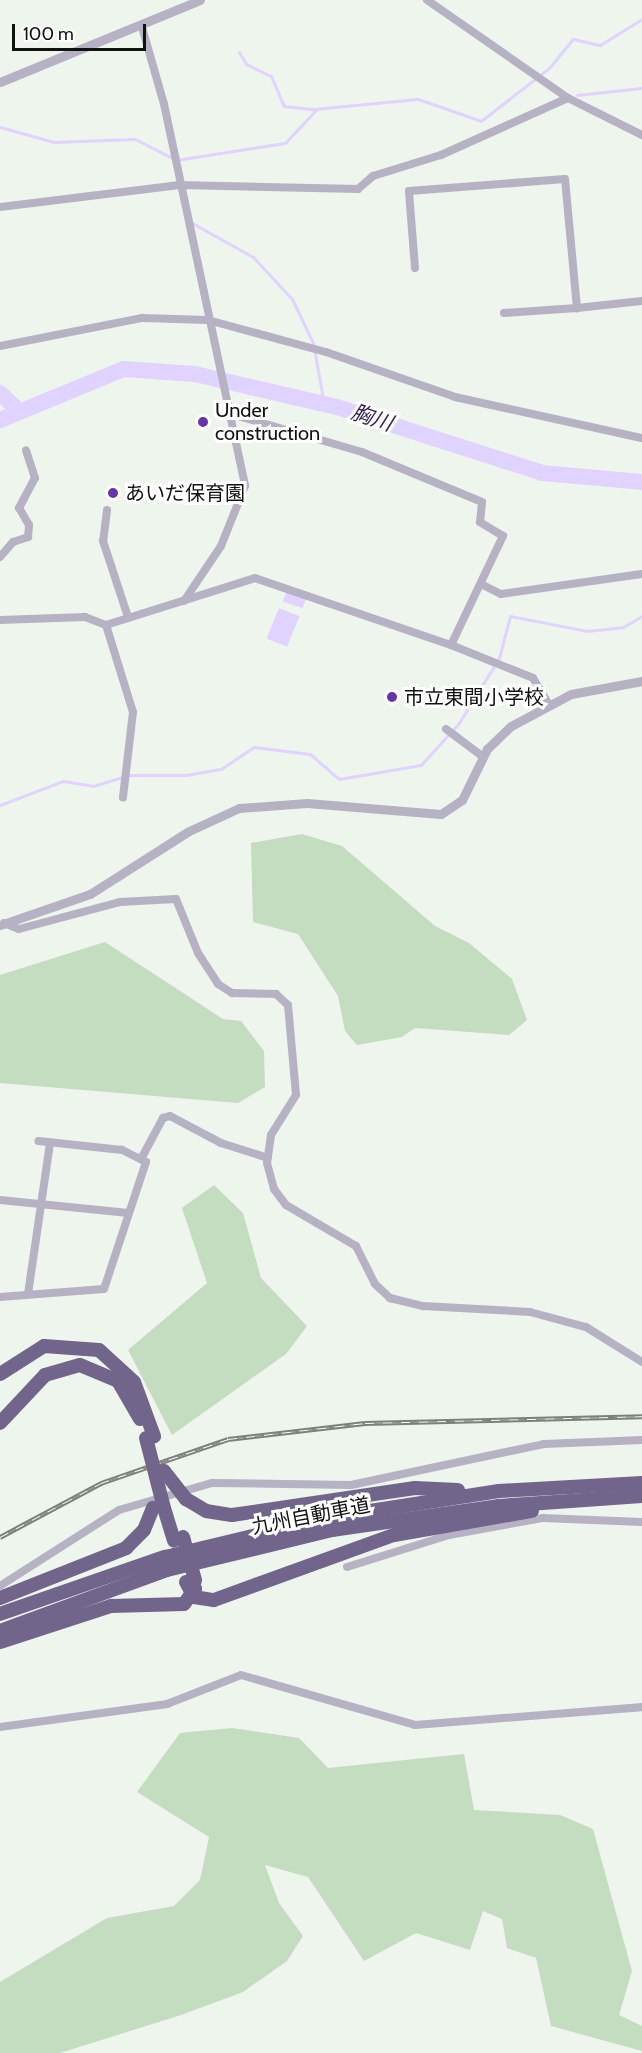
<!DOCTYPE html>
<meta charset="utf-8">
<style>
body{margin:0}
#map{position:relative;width:642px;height:2053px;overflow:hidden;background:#eef5ec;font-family:Cabin,"Noto Sans JP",sans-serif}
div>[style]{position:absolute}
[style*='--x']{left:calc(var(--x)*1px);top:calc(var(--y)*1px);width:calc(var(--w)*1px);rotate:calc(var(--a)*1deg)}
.green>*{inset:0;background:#c4dcc0}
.water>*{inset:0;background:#e1d3ff;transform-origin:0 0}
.stream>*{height:3px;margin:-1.5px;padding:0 1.5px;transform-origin:1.5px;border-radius:1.5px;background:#e1d3ff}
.river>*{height:16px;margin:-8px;padding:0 8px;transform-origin:8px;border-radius:8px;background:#e1d3ff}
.minor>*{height:8px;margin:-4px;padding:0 4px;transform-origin:4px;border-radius:4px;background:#b7b1c4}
.tertiary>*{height:9px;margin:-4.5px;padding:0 4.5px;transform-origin:4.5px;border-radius:4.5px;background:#b7b1c4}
.motorway>*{height:14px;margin:-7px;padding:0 7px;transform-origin:7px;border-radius:7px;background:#72658c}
.rail>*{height:5px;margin-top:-2.5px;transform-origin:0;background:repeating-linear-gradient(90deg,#fff 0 9px,#7c807b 0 18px);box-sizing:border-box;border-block:2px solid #7c807b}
.motorway-bridge>*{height:14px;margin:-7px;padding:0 7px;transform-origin:7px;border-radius:7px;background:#72658c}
.dots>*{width:16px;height:16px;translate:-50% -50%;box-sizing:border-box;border:3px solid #fff;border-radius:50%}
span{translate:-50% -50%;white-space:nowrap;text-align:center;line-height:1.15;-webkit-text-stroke:6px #fff;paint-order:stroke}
.poi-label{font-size:20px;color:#0f120f}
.left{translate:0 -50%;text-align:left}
.street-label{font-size:20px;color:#0f120f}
.water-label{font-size:21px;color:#341e52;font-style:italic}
.scale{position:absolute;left:12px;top:24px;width:134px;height:27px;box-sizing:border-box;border:3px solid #0f120f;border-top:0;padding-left:8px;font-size:18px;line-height:21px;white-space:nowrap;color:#0f120f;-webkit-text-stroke:4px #fff;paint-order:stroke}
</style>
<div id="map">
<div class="green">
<div style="clip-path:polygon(302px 834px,342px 846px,435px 926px,469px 943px,512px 979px,527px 1020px,509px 1035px,415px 1028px,402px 1037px,357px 1045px,345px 1031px,338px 996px,298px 934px,253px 922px,251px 843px)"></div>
<div style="clip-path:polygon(105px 942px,223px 1019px,241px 1021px,264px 1051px,265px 1087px,238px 1103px,0 1083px,0 975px)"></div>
<div style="clip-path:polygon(214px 1185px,243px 1213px,261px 1278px,307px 1326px,286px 1354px,172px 1435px,128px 1350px,207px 1283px,182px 1208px)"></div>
<div style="clip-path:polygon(232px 1728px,299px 1738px,328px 1768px,464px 1754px,474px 1810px,560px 1815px,593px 1829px,632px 1971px,619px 2015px,642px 2026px,642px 2051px,551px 2026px,536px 1958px,507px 1948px,502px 1919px,483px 1911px,470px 1950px,416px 1933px,364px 1961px,308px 1877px,265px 1865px,279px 1903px,303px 1936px,287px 1961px,243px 1992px,181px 2015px,60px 2053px,0 2053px,0 1982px,107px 1918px,174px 1906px,200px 1880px,209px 1837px,137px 1792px,180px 1733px)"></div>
</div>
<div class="water">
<div style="left:286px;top:592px;width:21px;height:10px;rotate:19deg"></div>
<div style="left:279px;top:608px;width:22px;height:33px;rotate:22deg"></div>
</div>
<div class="stream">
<div style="--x:239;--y:52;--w:14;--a:60"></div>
<div style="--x:246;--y:64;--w:28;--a:26"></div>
<div style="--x:271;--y:76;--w:33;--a:67"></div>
<div style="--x:284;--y:106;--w:30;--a:6"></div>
<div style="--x:314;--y:109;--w:104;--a:-5.5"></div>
<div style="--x:418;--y:99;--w:67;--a:19.2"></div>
<div style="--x:481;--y:121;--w:88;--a:-38"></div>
<div style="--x:550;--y:67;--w:36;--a:-51"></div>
<div style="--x:573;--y:39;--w:28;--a:13"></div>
<div style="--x:600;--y:45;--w:49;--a:-31.8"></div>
<div style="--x:577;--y:95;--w:65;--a:-6.1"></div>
<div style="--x:0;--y:127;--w:56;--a:15.5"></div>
<div style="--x:54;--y:142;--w:81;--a:-2.1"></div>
<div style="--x:135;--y:139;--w:46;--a:27.1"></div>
<div style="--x:176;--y:160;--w:110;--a:-8.9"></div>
<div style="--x:285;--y:143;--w:45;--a:-46.8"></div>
<div style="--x:192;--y:223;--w:70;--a:29.1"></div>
<div style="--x:253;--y:257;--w:57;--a:47.1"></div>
<div style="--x:292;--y:299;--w:49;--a:64.5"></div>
<div style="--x:313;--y:343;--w:62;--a:79.8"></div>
<div style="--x:0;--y:805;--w:67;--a:-20.9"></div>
<div style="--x:63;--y:781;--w:30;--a:9"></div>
<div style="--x:93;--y:786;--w:38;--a:-17"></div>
<div style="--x:129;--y:775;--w:57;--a:0"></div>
<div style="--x:186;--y:775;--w:36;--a:-10"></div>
<div style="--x:221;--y:769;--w:40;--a:-34"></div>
<div style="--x:254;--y:747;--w:56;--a:7.1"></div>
<div style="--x:310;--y:754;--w:38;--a:41"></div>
<div style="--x:339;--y:779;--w:83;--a:-9.7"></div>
<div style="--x:421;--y:765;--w:57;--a:-47.9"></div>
<div style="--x:459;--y:723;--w:76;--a:-58.4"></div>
<div style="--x:499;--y:658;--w:43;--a:-75.3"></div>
<div style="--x:510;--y:616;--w:78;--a:11"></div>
<div style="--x:587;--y:631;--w:36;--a:-6"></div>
<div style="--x:623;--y:627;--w:22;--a:-30"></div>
</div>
<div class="river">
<div style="--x:0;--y:393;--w:26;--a:43"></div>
<div style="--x:0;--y:420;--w:134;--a:-22.4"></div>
<div style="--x:124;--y:369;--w:71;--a:4"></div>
<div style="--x:195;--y:374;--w:146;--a:13.1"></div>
<div style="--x:337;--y:407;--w:215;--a:17.8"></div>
<div style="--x:542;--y:473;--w:100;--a:5.1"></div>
</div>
<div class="minor">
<div style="--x:427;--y:0;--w:172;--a:34.8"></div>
<div style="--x:568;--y:98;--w:83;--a:26.6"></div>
<div style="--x:142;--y:27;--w:80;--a:74.1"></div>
<div style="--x:164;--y:104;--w:390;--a:78"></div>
<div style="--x:245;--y:486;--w:65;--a:111.8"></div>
<div style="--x:221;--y:546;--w:66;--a:123.9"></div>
<div style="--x:0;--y:207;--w:179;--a:-7"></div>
<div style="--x:178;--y:185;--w:180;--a:1.3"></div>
<div style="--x:358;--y:189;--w:20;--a:-41"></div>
<div style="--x:373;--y:176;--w:71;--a:-17.2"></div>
<div style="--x:441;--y:155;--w:139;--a:-24.2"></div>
<div style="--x:415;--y:268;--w:77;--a:-94.5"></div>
<div style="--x:409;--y:191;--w:156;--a:-4.4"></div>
<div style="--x:565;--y:179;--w:130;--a:84.7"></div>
<div style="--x:577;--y:308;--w:65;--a:-6.1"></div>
<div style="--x:504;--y:313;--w:73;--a:-3.9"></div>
<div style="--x:0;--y:346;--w:145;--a:-11.2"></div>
<div style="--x:142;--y:318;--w:66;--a:1.7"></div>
<div style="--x:208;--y:320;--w:122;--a:15.2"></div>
<div style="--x:326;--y:352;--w:137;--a:19.2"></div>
<div style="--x:455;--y:397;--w:191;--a:12.4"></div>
<div style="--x:107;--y:510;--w:31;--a:97"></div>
<div style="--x:103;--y:541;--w:80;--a:71.8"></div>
<div style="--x:0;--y:557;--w:20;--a:-49"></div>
<div style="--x:13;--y:542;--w:16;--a:-18"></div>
<div style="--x:28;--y:537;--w:12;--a:-85"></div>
<div style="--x:29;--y:525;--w:20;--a:-120"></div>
<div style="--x:19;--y:508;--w:34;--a:-62"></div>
<div style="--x:35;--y:478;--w:29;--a:-108"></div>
<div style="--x:481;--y:584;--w:22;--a:27"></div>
<div style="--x:501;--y:594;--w:142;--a:-8.1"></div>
<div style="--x:0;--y:620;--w:85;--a:-2"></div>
<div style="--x:85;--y:617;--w:22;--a:21"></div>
<div style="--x:106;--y:625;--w:91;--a:72.8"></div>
<div style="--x:133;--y:712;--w:86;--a:96.7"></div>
<div style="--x:106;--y:625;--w:156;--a:-17.5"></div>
<div style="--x:255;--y:578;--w:207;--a:18.9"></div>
<div style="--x:451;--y:645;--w:121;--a:-64.5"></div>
<div style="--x:503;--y:536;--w:27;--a:-149"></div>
<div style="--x:480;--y:522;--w:20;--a:-84"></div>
<div style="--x:482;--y:502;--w:130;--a:-157.4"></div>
<div style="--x:362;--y:452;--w:140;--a:-163.8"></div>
<div style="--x:451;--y:645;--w:88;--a:21.9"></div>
<div style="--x:533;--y:678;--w:29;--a:59"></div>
<div style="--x:446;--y:729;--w:45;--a:36.9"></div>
<div style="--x:4;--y:923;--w:16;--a:22"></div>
<div style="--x:19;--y:929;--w:105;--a:-15"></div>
<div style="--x:120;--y:902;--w:56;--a:-3.1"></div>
<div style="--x:176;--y:899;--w:58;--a:67.8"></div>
<div style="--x:198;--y:953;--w:37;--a:57"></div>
<div style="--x:218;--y:984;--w:17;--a:33"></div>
<div style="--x:232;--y:993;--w:44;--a:1.3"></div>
<div style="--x:276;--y:994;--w:16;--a:43"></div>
<div style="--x:288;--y:1005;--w:90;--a:84.9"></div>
<div style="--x:296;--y:1095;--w:47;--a:122"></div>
<div style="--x:271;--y:1135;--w:28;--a:98"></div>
<div style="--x:267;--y:1163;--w:27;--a:75"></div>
<div style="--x:274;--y:1189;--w:20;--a:53"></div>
<div style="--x:286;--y:1205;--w:81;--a:30.4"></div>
<div style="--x:356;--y:1246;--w:42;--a:63.4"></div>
<div style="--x:375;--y:1284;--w:21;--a:43"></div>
<div style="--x:390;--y:1298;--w:34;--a:14"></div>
<div style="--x:423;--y:1306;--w:107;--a:3.2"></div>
<div style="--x:530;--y:1312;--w:58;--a:15"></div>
<div style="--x:586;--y:1327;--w:66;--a:32"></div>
<div style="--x:141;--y:1159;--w:47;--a:-61.8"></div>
<div style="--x:163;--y:1118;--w:7;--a:-16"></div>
<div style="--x:170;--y:1116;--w:58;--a:27.9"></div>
<div style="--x:221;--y:1143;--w:49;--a:17.7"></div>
<div style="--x:0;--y:1200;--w:129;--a:5.8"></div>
<div style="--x:28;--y:1294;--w:153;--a:-81.7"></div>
<div style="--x:0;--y:1297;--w:104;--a:-4.4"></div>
<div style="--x:104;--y:1289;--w:134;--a:-71.7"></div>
<div style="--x:146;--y:1162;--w:27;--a:-153"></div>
<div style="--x:122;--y:1150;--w:84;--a:-173.9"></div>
<div style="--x:347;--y:1567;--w:107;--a:-17.4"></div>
<div style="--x:449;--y:1535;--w:96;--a:-10.3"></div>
<div style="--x:543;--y:1518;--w:99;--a:2.3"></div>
<div style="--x:0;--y:1586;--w:141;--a:-32.6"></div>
<div style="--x:119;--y:1510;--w:97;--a:-16.2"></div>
<div style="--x:212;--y:1483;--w:139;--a:0.8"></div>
<div style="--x:351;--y:1485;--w:197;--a:-12"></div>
<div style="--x:544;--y:1444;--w:98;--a:-2.3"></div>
<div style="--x:0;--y:1727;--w:169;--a:-7.8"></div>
<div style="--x:167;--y:1704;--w:79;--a:-21.4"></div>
<div style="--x:241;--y:1675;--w:181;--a:16"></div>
<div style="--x:415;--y:1725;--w:228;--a:-4.5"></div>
</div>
<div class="tertiary">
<div style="--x:0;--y:82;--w:216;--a:-22.3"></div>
<div style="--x:0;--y:925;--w:95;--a:-19"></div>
<div style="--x:90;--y:894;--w:117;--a:-32.5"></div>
<div style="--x:189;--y:831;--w:55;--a:-24.7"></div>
<div style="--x:239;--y:808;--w:68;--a:-4.2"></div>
<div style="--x:307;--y:803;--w:134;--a:4.7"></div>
<div style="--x:441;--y:814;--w:25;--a:-34"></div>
<div style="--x:462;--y:800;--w:57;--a:-63.9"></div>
<div style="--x:487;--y:749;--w:33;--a:-44"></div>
<div style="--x:511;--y:726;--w:68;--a:-28.1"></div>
<div style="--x:571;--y:694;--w:72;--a:-10.4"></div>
</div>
<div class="motorway">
<div style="--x:0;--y:1374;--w:52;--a:-32.5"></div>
<div style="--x:44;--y:1346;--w:55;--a:4.2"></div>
<div style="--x:99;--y:1350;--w:47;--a:42.4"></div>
<div style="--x:134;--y:1382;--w:58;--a:69.7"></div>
<div style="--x:0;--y:1423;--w:66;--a:-46.8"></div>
<div style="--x:45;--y:1375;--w:36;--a:-16"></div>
<div style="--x:80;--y:1365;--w:41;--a:22.8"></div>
<div style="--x:118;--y:1381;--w:44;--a:59.9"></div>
<div style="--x:186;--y:1499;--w:23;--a:31"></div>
<div style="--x:206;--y:1511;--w:26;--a:9"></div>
<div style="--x:232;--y:1515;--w:185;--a:-8.4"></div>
<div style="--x:415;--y:1488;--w:43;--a:2.7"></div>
<div style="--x:164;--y:1508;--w:34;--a:73"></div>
<div style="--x:186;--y:1582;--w:17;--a:62"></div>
<div style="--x:194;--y:1597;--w:20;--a:9"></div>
<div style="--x:214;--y:1600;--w:191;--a:-19.9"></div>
<div style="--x:394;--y:1535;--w:140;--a:-9.9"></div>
<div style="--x:0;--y:1598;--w:136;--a:-21.6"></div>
<div style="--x:126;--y:1548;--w:25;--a:-45"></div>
<div style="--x:144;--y:1530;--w:24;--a:-68"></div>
<div style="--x:0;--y:1614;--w:175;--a:-19.1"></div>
<div style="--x:165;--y:1557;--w:171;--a:-13.5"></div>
<div style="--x:331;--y:1517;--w:170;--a:-8.8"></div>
<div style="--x:499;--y:1491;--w:143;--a:-3.2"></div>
<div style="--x:0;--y:1631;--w:178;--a:-20.1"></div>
<div style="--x:167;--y:1570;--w:170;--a:-13.6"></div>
<div style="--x:332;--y:1530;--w:169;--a:-8.2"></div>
<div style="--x:499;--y:1506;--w:143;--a:-4"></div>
<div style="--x:0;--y:1642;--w:117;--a:-18"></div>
<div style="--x:111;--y:1606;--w:73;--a:-1.6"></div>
<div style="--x:184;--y:1604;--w:19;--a:-54"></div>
</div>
<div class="rail">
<div style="--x:0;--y:1537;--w:115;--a:-28.1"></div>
<div style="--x:101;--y:1483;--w:134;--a:-19.1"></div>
<div style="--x:228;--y:1439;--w:138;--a:-6.7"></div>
<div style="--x:365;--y:1423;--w:277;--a:-1.4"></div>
</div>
<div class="motorway-bridge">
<div style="--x:146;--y:1438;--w:72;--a:75.6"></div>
<div style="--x:164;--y:1471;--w:36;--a:52"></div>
<div style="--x:183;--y:1537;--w:45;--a:74.4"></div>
</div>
<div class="dots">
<div style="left:203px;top:422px;background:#6933aa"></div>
<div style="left:113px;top:493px;background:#6933aa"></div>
<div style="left:392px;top:697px;background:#6933aa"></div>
</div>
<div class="poi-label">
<span class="left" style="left:215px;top:422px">Under<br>construction</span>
<span class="left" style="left:125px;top:493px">あいだ保育園</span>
<span class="left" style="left:404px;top:697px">市立東間小学校</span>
</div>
<div class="street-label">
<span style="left:311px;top:1516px;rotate:-11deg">九州自動車道</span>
</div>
<div class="water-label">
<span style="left:372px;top:418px;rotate:18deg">胸川</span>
</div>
<div class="scale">100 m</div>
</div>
